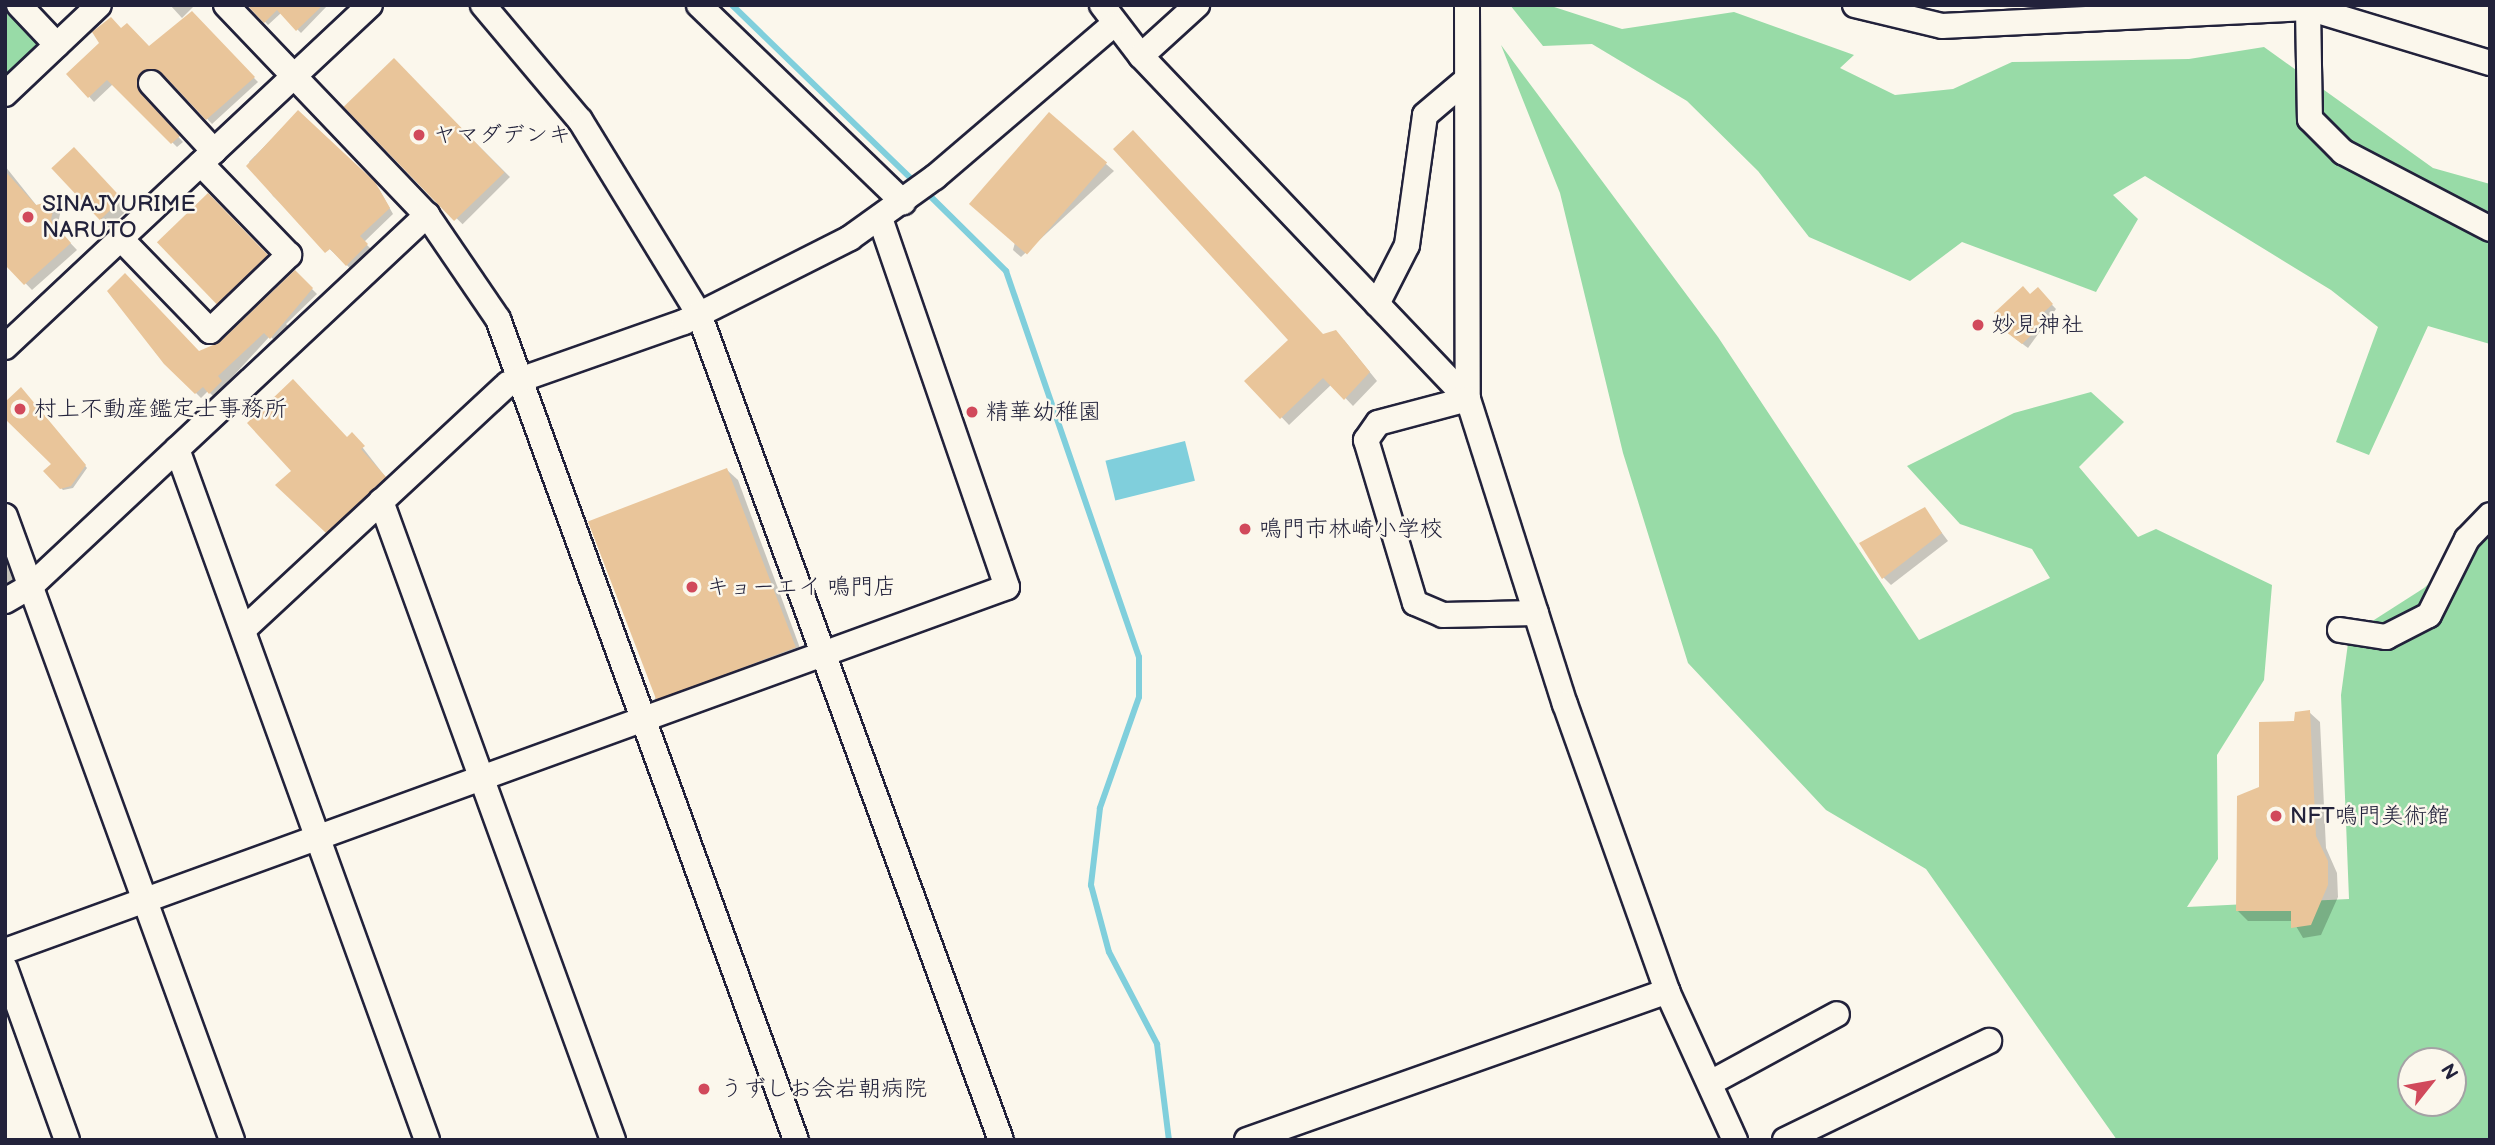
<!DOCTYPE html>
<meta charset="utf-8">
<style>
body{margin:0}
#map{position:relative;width:2495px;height:1145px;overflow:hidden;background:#fbf7ec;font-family:"Balsamiq Sans","Klee One",sans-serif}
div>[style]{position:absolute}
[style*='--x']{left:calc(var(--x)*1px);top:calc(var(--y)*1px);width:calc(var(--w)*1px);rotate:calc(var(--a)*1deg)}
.green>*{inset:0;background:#98dba7}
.water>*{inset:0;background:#80cfdc;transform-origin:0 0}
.shadow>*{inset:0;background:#0003;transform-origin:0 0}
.stream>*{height:6px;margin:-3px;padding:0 3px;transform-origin:3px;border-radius:3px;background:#80cfdc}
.building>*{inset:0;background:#e9c59a;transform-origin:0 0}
.roads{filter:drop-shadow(2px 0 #22223b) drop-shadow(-2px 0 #22223b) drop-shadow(0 2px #22223b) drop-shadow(0 -2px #22223b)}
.minor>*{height:24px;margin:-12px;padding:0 12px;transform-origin:12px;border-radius:12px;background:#fbf7ec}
.dots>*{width:19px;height:19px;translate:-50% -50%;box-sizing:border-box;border:4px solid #fbf7ec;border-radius:50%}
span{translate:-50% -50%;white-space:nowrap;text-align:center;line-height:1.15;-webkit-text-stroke:5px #fbf7ec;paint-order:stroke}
.poi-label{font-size:23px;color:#22223b}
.left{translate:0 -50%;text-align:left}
.frame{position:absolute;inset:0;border:7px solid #22223b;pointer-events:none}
.north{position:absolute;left:2397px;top:1047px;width:70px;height:70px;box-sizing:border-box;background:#fbf7ec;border:2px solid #a4a2a5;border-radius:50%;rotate:59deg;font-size:19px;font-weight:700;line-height:28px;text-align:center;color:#22223b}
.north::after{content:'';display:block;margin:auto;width:24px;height:32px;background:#d1495b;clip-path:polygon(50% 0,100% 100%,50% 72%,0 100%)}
</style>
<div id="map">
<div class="green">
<div style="clip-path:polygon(5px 5px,43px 45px,5px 79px)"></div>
<div style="clip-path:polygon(1510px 5px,1548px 5px,1622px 29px,1734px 12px,1854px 55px,1840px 68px,1895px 95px,1953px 89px,2012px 62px,2189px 59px,2264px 47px,2433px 168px,2490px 184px,2490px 344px,2428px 326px,2369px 455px,2336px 442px,2378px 327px,2331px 290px,2145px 176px,2113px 195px,2138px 219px,2096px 292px,1962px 242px,1910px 281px,1809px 237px,1758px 171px,1687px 101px,1592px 44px,1543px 46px)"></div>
<div style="clip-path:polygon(evenodd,1501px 45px,1718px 337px,1919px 640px,2050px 578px,2032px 549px,1960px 524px,1907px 466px,2014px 413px,2091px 392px,2124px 422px,2079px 467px,2138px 537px,2156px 529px,2272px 585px,2264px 680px,2217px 755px,2218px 859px,2187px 907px,2349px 899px,2341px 695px,2349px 636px,2424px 588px,2490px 530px,2490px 1140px,2117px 1140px,1926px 869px,1826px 810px,1688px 663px,1623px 453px,1560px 193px,1501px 45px,2411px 1061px,2453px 1061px,2453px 1103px,2411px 1103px,2411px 1061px)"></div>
</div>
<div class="water">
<div style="left:1185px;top:441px;width:41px;height:82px;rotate:76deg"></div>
</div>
<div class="shadow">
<div style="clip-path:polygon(170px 5px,195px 5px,182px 18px)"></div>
<div style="clip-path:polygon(328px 5px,301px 33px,281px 13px,268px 25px,251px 7px)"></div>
<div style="clip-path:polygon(192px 14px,258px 82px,212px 124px,168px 77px,146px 76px,144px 99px,183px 142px,177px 147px,113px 84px,94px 102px,69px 74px,121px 30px,149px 48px)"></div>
<div style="left:394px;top:61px;width:164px;height:67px;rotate:45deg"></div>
<div style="clip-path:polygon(298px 112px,379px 189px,393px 214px,364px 242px,372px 250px,352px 270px,273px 196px,249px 162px)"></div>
<div style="clip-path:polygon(1049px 114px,1114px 171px,1021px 257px,1013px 250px)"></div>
<div style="left:74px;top:149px;width:81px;height:28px;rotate:47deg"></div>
<div style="clip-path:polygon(5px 166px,37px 206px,54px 202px,61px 209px,57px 229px,77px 250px,32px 290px,5px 262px)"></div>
<div style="left:208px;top:195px;width:91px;height:67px;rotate:46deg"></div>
<div style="clip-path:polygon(295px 272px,317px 294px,286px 324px,290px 328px,276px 342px,270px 336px,214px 397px,208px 391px,201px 398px,155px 352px,199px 353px,221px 343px)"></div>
<div style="clip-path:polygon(2038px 290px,2056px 309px,2028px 348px,2004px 330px)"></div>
<div style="clip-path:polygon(1344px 340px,1377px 381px,1353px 406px,1332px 384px,1289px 425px,1247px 381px)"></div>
<div style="clip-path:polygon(21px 389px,87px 468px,73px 488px,63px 490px,45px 471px,53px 464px)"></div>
<div style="clip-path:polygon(352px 434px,391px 484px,333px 538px,278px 485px)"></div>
<div style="clip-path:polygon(727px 470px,738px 480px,804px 659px,665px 709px,655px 699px)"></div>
<div style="clip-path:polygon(1924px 509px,1948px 541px,1891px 585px,1883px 577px)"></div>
<div style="clip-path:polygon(5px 554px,16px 584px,5px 590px)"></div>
<div style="clip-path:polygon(2309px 712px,2320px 722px,2326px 848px,2337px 873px,2338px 897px,2321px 935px,2303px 938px,2293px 921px,2248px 921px,2238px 911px,2261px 788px,2295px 722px)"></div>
</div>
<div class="stream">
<div style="--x:732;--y:5;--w:257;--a:44.1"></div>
<div style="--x:925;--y:191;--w:114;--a:44.6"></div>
<div style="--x:1006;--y:271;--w:408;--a:71"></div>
<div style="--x:1139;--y:657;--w:40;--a:90"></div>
<div style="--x:1139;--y:697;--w:118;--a:109.4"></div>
<div style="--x:1100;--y:808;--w:78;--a:96.7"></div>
<div style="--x:1091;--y:885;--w:69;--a:75"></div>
<div style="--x:1109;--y:952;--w:104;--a:62.4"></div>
<div style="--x:1157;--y:1044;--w:97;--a:82.9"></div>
</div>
<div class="building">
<div style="clip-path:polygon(247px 5px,323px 5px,296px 31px,277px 10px,264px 23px)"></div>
<div style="clip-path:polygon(192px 11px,255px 77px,206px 120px,161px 72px,141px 72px,140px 93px,180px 136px,171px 144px,107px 80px,88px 98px,66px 74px,99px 43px,92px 32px,111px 17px,121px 28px,127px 23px,149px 46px)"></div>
<div style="left:394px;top:58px;width:159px;height:70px;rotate:46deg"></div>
<div style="clip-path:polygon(298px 110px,375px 182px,390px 208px,360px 236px,368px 244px,346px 266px,330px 249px,325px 253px,246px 166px)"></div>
<div style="left:1049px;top:112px;width:77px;height:122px;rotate:41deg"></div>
<div style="clip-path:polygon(1133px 130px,1323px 334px,1336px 330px,1370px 372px,1344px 400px,1323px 378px,1280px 419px,1244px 381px,1288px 340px,1113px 149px)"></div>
<div style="left:74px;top:147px;width:71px;height:31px;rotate:47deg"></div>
<div style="clip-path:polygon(5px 171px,36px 205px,55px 200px,51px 220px,71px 243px,24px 285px,5px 265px)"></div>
<div style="left:208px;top:193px;width:86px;height:71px;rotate:46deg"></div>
<div style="clip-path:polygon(295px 270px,313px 288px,270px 339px,264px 333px,218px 376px,222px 381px,209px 394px,203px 387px,195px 394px,164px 364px,107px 291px,125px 273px,199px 351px,220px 342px)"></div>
<div style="clip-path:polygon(2023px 286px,2030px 294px,2038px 287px,2053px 304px,2037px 318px,2043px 324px,2022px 344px,1997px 325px,2001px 321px,1994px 313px)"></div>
<div style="clip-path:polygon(293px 379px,347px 437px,352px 432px,365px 446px,361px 449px,386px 477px,326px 533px,275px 485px,291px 471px,247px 423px)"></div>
<div style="clip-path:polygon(21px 387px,86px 465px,71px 486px,60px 489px,43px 471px,51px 464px,5px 419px,5px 402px)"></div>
<div style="left:727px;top:468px;width:192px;height:149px;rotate:69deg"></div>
<div style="clip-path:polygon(1925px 507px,1942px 533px,1882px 579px,1859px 543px)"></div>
<div style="clip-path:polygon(2310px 710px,2316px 836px,2328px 861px,2328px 885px,2311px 925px,2291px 928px,2291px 911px,2236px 911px,2237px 796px,2259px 787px,2259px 722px,2294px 721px,2295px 712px)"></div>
</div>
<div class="roads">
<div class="minor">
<div style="--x:19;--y:5;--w:55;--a:46.5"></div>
<div style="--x:226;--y:5;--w:291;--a:46.3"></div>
<div style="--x:427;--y:215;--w:126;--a:55.7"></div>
<div style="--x:498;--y:319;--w:873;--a:70.05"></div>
<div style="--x:483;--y:5;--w:150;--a:49.9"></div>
<div style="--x:580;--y:120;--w:228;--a:58.5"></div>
<div style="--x:699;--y:314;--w:879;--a:69.92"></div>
<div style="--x:699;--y:5;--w:284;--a:44"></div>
<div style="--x:1102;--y:5;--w:64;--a:52.6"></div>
<div style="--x:1141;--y:56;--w:474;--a:46.4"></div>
<div style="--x:1467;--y:5;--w:394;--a:89.9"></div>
<div style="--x:1468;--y:399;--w:320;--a:72.4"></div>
<div style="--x:1565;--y:704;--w:305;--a:70.4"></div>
<div style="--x:1667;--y:991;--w:164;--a:65.5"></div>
<div style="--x:1855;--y:5;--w:89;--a:13.6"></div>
<div style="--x:1942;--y:26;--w:366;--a:-2.8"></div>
<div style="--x:2308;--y:8;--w:190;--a:16.8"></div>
<div style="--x:2308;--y:8;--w:111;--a:89"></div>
<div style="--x:2310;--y:119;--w:47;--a:45"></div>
<div style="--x:2343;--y:152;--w:166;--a:27.6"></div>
<div style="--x:1141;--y:56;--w:76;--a:-42.3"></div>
<div style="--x:151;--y:83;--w:93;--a:47.2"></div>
<div style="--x:5;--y:94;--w:129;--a:-43.4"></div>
<div style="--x:121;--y:239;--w:128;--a:45.9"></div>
<div style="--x:210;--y:331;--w:110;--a:-43.9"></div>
<div style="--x:289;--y:255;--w:127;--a:-134"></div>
<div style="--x:1377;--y:304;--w:66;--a:-63"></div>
<div style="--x:1407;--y:245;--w:131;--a:-82.1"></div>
<div style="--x:1425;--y:115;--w:52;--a:-40.4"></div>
<div style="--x:5;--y:347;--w:500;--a:-43.14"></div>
<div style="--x:1468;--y:399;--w:93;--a:165.1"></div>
<div style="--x:1378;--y:423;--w:21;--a:125"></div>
<div style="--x:1366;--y:440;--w:170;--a:73.3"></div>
<div style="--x:1415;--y:603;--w:30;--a:23"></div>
<div style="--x:1443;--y:615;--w:93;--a:-1.2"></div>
<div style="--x:177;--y:449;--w:735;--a:70.11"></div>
<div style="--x:381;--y:501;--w:680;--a:70.05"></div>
<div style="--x:5;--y:516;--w:664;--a:70.01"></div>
<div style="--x:5;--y:601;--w:30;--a:-30"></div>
<div style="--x:31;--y:586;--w:543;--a:-43.13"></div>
<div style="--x:244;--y:629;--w:360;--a:-42.9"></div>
<div style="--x:508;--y:384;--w:187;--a:-19.4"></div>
<div style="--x:684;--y:322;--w:186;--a:-26.8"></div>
<div style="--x:850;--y:238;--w:105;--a:-35.7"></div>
<div style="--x:935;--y:177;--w:234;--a:-40.5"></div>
<div style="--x:2340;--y:630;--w:47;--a:8.7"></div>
<div style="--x:2386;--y:637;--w:48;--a:-27.1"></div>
<div style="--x:2429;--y:615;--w:85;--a:-63.4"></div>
<div style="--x:2467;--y:539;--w:33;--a:-46"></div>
<div style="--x:5;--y:951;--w:1066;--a:-19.96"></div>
<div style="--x:1007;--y:587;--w:389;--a:-109"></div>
<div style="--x:5;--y:968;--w:183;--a:70.2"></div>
<div style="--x:1712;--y:1082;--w:142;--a:-28.5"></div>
<div style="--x:1247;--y:1140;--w:446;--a:-19.5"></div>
<div style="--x:1785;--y:1140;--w:227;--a:-25.9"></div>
</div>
</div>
<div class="dots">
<div style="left:419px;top:135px;background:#d1495b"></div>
<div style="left:28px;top:217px;background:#d1495b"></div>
<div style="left:1978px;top:325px;background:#d1495b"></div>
<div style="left:20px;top:409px;background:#d1495b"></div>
<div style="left:972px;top:412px;background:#d1495b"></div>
<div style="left:1245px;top:529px;background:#d1495b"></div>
<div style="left:692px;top:587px;background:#d1495b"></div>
<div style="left:2276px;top:816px;background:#d1495b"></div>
<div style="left:704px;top:1089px;background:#d1495b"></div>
</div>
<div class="poi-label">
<span class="left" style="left:433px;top:135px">ヤマダデンキ</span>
<span class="left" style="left:42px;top:217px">SINAJYURIME<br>NARUTO</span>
<span class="left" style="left:1992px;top:325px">妙見神社</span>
<span class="left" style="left:34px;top:409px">村上不動産鑑定士事務所</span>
<span class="left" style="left:986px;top:412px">精華幼稚園</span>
<span class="left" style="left:1259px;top:529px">鳴門市林崎小学校</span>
<span class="left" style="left:706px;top:587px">キョーエイ 鳴門店</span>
<span class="left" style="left:2290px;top:816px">NFT鳴門美術館</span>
<span class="left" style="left:720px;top:1089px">うずしお会岩朝病院</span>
</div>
<div class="frame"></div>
<div class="north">N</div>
</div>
